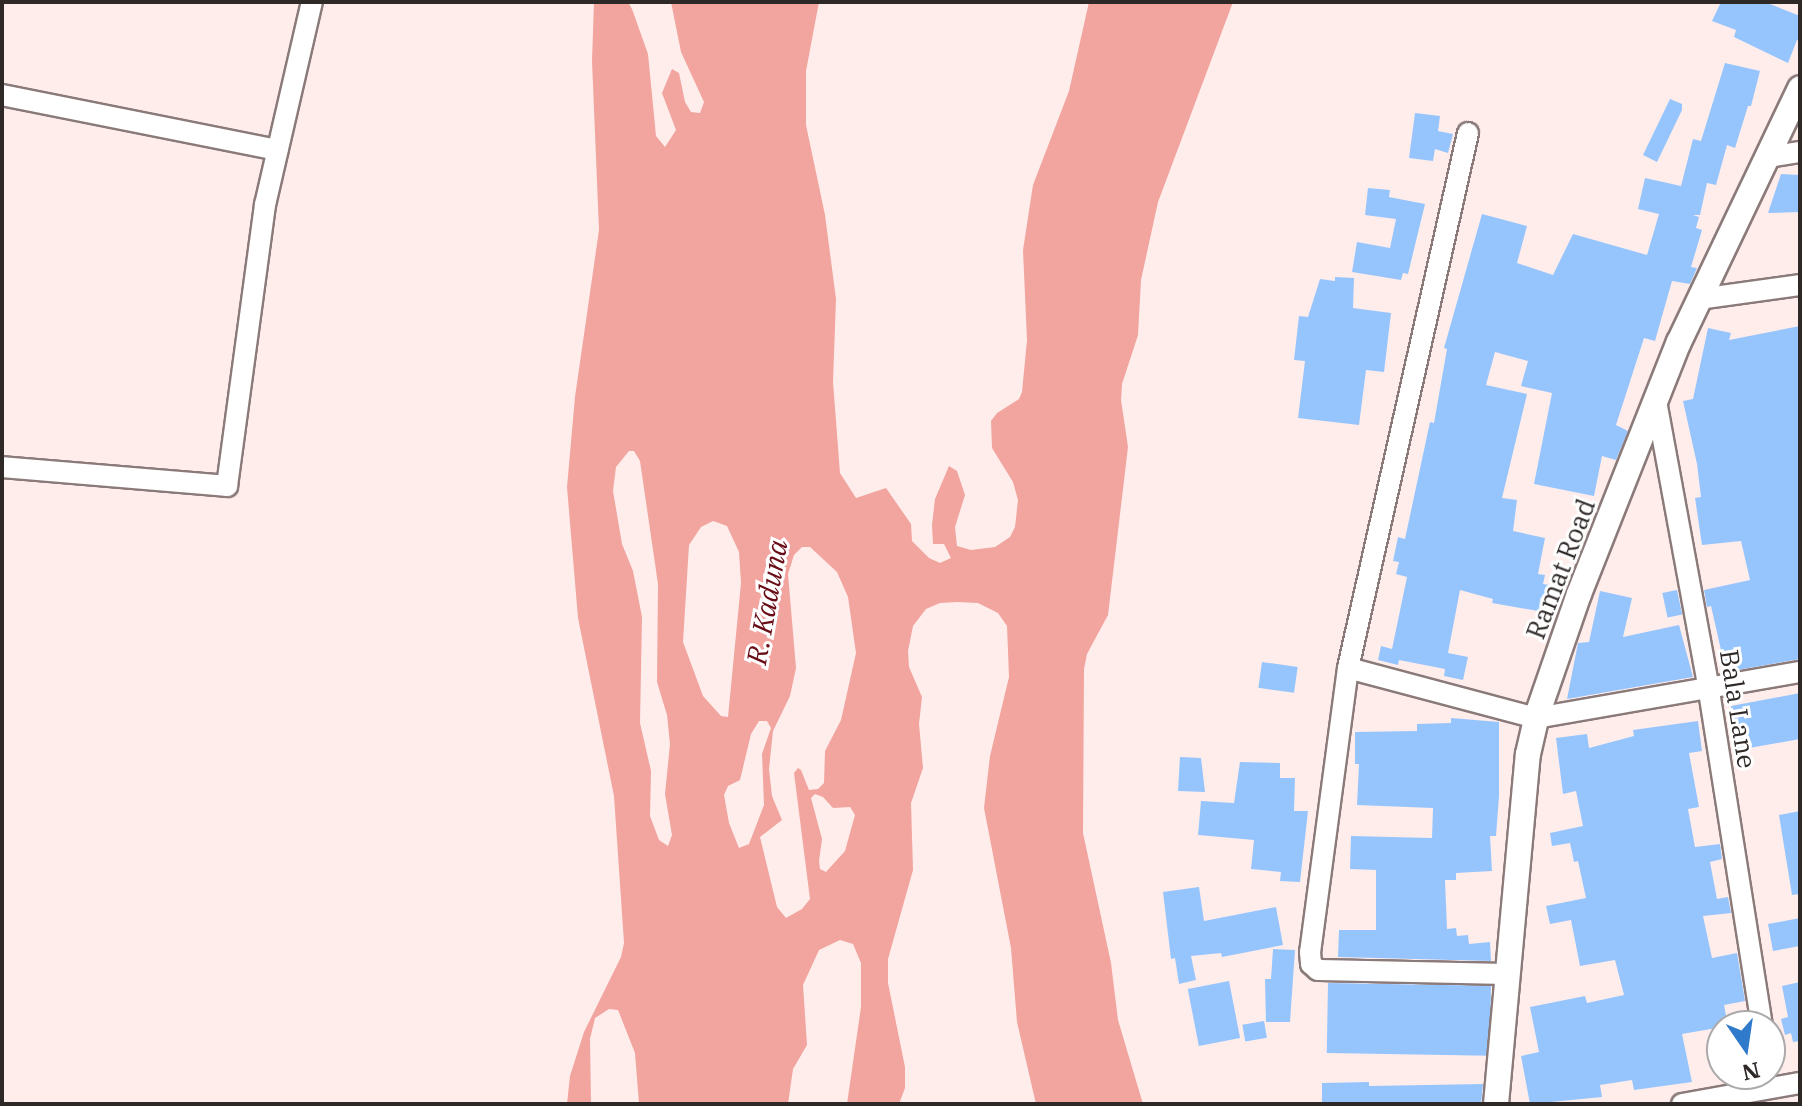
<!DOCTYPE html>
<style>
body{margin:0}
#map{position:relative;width:1802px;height:1106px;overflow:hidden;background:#feedeb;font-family:"IBM Plex Serif",serif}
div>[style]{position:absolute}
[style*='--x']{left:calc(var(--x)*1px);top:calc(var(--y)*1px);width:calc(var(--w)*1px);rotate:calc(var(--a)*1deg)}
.water>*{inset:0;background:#f2a49f}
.building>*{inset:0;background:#96c5fd;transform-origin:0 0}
.roads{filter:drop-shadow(2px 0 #8a7a79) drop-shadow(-2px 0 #8a7a79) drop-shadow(0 2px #8a7a79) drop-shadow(0 -2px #8a7a79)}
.minor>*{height:20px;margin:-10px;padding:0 10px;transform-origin:10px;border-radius:10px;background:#fff}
.tertiary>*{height:24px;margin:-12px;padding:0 12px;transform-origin:12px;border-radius:12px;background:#fff}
span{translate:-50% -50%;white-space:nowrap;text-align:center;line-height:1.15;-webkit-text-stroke:6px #fff;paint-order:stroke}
.street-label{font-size:26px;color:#2e2827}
.water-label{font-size:28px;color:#680c15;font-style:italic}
.frame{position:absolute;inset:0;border:4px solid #2e2827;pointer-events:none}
.north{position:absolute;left:1706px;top:1010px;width:80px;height:80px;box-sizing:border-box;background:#fff;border:2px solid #aba9a9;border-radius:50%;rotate:167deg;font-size:22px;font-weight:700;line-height:32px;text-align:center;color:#2e2827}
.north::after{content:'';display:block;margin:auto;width:28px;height:36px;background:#307acb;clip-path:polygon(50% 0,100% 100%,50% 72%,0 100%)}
</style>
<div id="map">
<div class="water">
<div style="clip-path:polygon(evenodd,594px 2px,628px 2px,632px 9px,648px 54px,656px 136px,665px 147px,676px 130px,662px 93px,672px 69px,679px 73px,685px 102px,691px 112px,700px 113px,704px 102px,681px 52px,671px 2px,819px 2px,806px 71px,806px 125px,825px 215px,836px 299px,833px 382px,840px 473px,856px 498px,886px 488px,911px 524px,912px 541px,929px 558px,940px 563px,951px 558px,944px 544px,933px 544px,932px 525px,935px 499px,949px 466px,957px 471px,965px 495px,955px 527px,957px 546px,971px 550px,995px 547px,1010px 537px,1015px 527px,1018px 500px,1013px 482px,992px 448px,991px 421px,997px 413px,1019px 399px,1022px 392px,1027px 340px,1023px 250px,1033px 185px,1069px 91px,1089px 2px,1233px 2px,1158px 202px,1141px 280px,1138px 335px,1122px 384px,1121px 400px,1128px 447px,1108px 615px,1087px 654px,1084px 669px,1083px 833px,1111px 963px,1118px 1020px,1143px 1104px,1036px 1104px,1017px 1022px,1011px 948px,984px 808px,990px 756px,1009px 677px,1007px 626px,998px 613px,978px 603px,957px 602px,940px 603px,926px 609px,913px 626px,908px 651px,909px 667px,922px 697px,919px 724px,923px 768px,911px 803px,913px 870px,888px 959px,888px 983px,905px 1067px,905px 1088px,899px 1104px,847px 1104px,861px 1007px,861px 963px,853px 944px,840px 940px,819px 950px,803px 985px,807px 1045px,793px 1069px,788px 1104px,639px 1104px,635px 1053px,618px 1010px,609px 1009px,595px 1018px,590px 1039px,591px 1104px,567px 1104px,570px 1076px,584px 1032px,621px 957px,624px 943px,614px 796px,578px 618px,567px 487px,575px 397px,599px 230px,592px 61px,594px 2px,629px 451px,634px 451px,640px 461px,658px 584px,657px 682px,667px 715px,670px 744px,665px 794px,672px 835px,668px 846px,659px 840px,650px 816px,651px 771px,640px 723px,642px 617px,633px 571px,622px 544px,613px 491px,616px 467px,629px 451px,594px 2px,713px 521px,727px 526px,739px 552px,741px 583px,728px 717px,721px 716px,703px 696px,683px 642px,689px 545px,701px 527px,713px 521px,594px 2px,810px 547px,837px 572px,848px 597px,856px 653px,841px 720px,825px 751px,824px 783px,818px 789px,809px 790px,801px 770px,798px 768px,794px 773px,810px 899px,802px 909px,786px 918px,777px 907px,760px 837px,782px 820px,772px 796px,769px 769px,773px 731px,790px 696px,796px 668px,788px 574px,794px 555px,802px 547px,810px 547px,594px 2px,759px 721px,767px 721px,771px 728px,762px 754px,764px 805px,749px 844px,739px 848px,729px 823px,724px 795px,728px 786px,740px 780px,751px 734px,759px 721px,594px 2px,815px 794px,823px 797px,833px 808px,850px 807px,855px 815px,845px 851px,826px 872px,820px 869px,819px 861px,822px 839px,811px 798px,815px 794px)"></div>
</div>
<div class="building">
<div style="clip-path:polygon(1721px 2px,1765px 2px,1800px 16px,1800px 41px,1797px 40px,1788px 63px,1734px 37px,1736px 30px,1712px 21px)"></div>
<div style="clip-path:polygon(1725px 63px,1760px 71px,1751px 106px,1748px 106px,1735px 148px,1727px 145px,1716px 185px,1707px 183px,1700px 215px,1693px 215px,1699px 217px,1696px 228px,1702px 230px,1691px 267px,1697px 268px,1690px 284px,1672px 281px,1655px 341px,1644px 338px,1616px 425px,1628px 431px,1616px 460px,1602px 456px,1594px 496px,1534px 484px,1552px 393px,1521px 386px,1528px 361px,1495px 352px,1486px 385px,1527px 394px,1502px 498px,1517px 500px,1513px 531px,1545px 538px,1538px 574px,1545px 575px,1543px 584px,1549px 585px,1544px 612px,1492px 603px,1493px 599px,1460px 590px,1448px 653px,1468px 657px,1463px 680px,1444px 676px,1445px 669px,1399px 660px,1398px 665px,1378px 660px,1381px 646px,1392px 649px,1407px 577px,1396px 574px,1399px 562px,1393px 561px,1398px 537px,1405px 539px,1430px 422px,1434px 423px,1447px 349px,1444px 348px,1482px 214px,1527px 226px,1517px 263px,1553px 275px,1573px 234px,1647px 255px,1659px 214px,1638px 209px,1645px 178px,1681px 186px,1693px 139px,1701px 141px)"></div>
<div style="clip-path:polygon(1670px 99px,1682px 104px,1682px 110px,1657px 162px,1643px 155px)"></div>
<div style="clip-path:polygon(1415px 113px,1440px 116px,1438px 131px,1453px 134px,1448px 153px,1435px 149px,1433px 161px,1409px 158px)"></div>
<div style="clip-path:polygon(1781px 174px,1800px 175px,1800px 212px,1768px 213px)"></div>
<div style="clip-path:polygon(1368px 188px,1390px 190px,1389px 197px,1425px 204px,1408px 274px,1403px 273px,1401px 280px,1352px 272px,1357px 242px,1390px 248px,1396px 219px,1365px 215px)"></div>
<div style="clip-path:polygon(1335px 277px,1354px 278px,1353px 308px,1391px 313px,1384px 372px,1366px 370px,1359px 425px,1298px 418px,1305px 361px,1294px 360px,1299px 316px,1308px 317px,1320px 279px,1335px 281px)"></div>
<div style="clip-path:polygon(1800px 326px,1800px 659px,1726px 672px,1711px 606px,1707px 607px,1704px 590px,1750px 580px,1741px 541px,1702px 545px,1695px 498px,1701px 497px,1697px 464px,1683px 401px,1693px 399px,1708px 328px,1731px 333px,1729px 340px)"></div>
<div style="left:1677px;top:590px;width:25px;height:15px;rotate:78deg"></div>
<div style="clip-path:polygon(1600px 591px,1632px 598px,1623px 637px,1679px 625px,1693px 677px,1567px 699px,1578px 643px,1589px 642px)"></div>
<div style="left:1262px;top:662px;width:36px;height:26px;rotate:8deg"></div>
<div style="clip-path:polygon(1800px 693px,1800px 739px,1738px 750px,1731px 706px)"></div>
<div style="clip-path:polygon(1451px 718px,1499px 722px,1499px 796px,1496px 836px,1490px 836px,1492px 871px,1456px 873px,1456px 880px,1445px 880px,1447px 929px,1456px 928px,1457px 936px,1468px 935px,1469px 944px,1490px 942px,1491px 961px,1338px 957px,1339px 930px,1376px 930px,1376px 870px,1350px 869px,1351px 836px,1432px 838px,1433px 808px,1357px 805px,1359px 764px,1355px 764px,1355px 732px,1417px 731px,1417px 724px,1451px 723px)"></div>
<div style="clip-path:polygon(1698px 721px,1702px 751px,1689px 753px,1699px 807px,1688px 809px,1695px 847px,1720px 844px,1722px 859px,1710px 862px,1717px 899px,1728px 897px,1731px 913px,1703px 916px,1712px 958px,1737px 953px,1745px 1001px,1724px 1005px,1728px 1026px,1682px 1034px,1692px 1082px,1634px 1090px,1632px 1080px,1600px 1085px,1602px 1097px,1530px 1104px,1521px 1056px,1539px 1052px,1530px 1007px,1585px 996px,1587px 1003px,1624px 995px,1615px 960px,1580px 966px,1571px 920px,1550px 924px,1546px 906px,1586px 898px,1578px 861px,1574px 862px,1570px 843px,1552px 846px,1550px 833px,1583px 826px,1576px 791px,1563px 794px,1556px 738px,1587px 734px,1589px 748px,1634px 736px,1633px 730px)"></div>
<div style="clip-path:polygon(1180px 757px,1201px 758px,1205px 792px,1178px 791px)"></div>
<div style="clip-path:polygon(1240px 762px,1280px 763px,1280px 778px,1295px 778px,1294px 811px,1308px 811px,1300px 882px,1280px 881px,1281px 872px,1251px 869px,1254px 840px,1198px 835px,1201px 801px,1234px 803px)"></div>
<div style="clip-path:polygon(1800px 811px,1800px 894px,1792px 895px,1779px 815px)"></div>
<div style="clip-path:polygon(1199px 887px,1204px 921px,1276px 907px,1283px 945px,1222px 957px,1221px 953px,1191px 956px,1196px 980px,1179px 984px,1175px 958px,1171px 959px,1163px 892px)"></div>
<div style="clip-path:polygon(1800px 918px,1800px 946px,1773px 951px,1768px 924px)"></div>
<div style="clip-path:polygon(1273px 949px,1295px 950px,1290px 1022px,1266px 1022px,1265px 979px,1271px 979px)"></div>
<div style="left:1229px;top:981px;width:58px;height:42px;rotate:79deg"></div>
<div style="clip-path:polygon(1800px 982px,1800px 1041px,1793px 1042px,1791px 1033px,1785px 1035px,1781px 1019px,1788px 1017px,1782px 986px)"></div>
<div style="left:1328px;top:983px;width:163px;height:70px;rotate:1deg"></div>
<div style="left:1264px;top:1021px;width:17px;height:22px;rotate:80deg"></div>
<div style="clip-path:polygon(1369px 1082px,1369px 1086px,1483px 1084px,1481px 1104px,1322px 1104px,1322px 1083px)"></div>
</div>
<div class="roads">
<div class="minor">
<div style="--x:2;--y:95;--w:281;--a:11.3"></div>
<div style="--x:1468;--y:133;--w:548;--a:102.64"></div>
<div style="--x:1348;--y:668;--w:287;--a:97.6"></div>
<div style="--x:1310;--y:952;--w:12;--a:85"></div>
<div style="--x:1311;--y:964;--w:9;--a:41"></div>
<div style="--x:1318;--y:970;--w:190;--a:1.2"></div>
<div style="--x:1768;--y:157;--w:32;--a:-9"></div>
<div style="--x:1699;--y:299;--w:102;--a:-7.9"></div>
<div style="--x:1656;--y:401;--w:289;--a:79.6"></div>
<div style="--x:1708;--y:685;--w:345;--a:81"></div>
<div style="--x:2;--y:467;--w:226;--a:4.8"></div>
<div style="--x:227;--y:486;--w:284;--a:-82.3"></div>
<div style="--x:265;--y:205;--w:208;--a:-77"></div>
<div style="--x:1348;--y:668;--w:195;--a:14.9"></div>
<div style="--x:1536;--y:718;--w:268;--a:-9.9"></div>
<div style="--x:1682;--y:1104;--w:120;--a:-10.1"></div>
</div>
<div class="tertiary">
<div style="--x:1496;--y:1104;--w:351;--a:-84.8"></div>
<div style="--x:1528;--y:754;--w:37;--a:-77"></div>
<div style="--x:1536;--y:718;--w:131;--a:-70.9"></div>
<div style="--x:1579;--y:594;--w:271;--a:-68.4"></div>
<div style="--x:1679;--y:342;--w:281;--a:-64.5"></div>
</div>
</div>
<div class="street-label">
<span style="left:1561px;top:569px;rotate:-69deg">Ramat Road</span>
<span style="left:1738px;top:709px;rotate:81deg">Bala Lane</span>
</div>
<div class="water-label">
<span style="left:767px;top:602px;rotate:-80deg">R. Kaduna</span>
</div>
<div class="frame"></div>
<div class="north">N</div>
</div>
